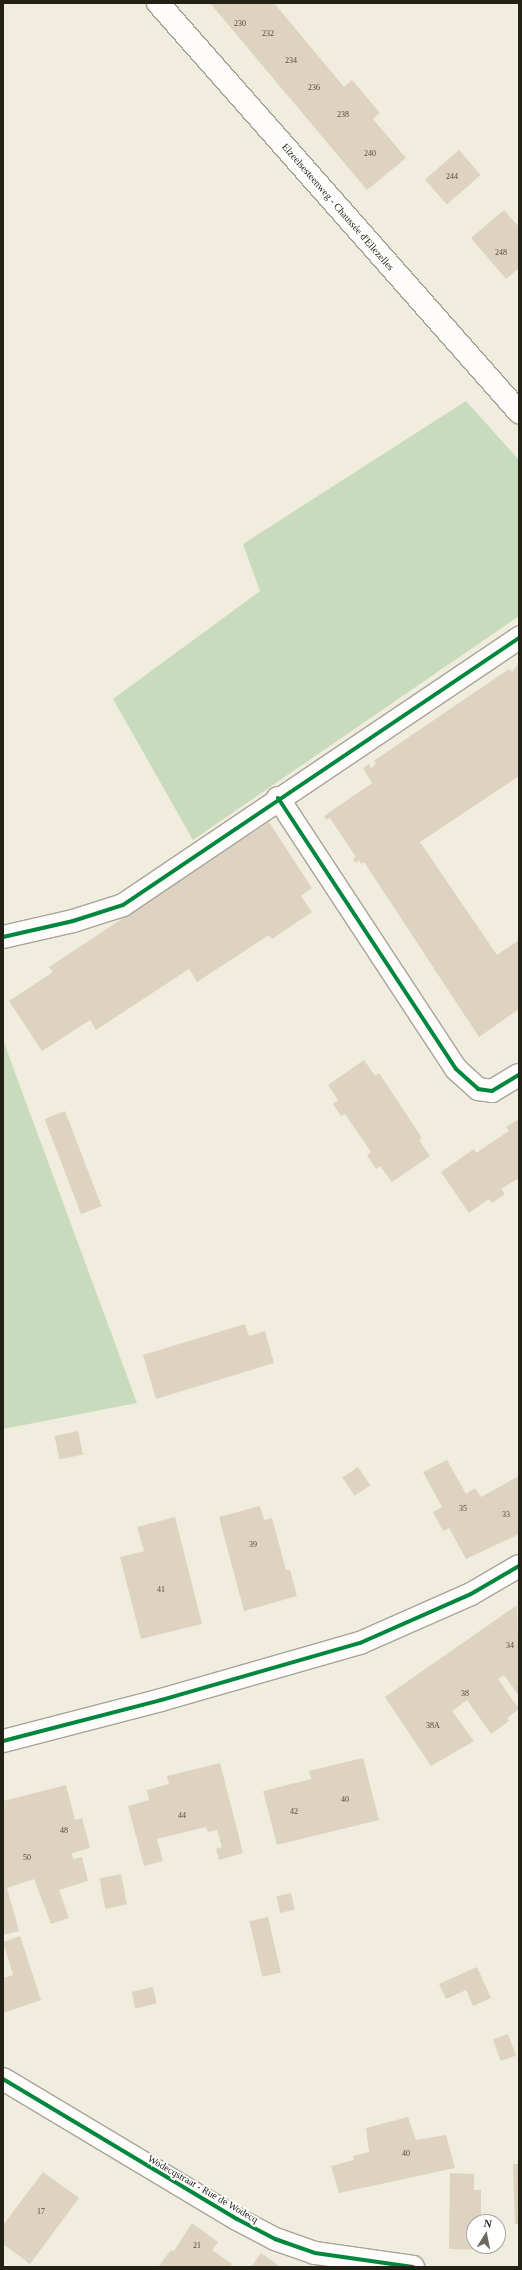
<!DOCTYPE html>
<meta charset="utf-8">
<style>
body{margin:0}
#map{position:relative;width:522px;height:2270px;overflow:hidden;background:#f1edde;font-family:"Times New Roman",serif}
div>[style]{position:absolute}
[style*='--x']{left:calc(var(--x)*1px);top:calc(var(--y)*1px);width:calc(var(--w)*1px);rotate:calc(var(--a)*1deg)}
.green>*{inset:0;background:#c8dbbc}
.building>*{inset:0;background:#ded2c0;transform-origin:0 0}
.roads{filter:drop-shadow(1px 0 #a7a499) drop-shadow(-1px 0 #a7a499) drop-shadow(0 1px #a7a499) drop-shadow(0 -1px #a7a499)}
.minor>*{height:22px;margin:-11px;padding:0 11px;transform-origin:11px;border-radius:11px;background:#fdfcfa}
.major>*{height:22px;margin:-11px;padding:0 11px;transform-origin:11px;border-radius:11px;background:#fdfcfa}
.cycleway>*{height:4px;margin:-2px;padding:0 2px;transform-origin:2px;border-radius:2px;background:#00873e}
span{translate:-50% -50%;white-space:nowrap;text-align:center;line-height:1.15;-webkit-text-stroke:3.5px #fff;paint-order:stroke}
.number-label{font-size:8px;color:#524c40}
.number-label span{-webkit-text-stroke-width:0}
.street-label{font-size:10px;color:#232016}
.frame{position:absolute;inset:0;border:4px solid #232016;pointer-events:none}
.north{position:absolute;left:466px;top:2214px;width:40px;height:40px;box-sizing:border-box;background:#fff;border:1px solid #a7a6a2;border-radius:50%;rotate:10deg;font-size:11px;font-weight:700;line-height:16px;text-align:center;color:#232016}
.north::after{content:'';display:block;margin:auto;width:14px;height:18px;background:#6b685c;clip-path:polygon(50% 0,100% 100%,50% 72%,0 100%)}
</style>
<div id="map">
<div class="green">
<div style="clip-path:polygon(466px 401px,519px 460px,519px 616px,193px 840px,113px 699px,260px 591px,243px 544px)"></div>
<div style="clip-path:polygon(3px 1040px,137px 1403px,3px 1429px)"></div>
</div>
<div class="building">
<div style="clip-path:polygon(210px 3px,274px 3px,344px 87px,352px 80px,380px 113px,373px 119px,406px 158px,367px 190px)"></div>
<div style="left:459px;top:150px;width:33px;height:45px;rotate:49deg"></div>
<div style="clip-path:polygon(504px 210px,519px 227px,519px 268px,506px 279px,471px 238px)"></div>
<div style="clip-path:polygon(519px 663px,519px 776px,420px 842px,497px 955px,519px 940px,519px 1009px,479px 1037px,364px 862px,361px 864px,359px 860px,356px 863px,353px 859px,356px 857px,330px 818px,326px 820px,324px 816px,372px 783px,363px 768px,369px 764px,371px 768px,376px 764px,374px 761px,378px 758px,506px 671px,510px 669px,512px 672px)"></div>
<div style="clip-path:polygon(269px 822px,312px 888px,301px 896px,312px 912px,272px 939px,269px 935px,197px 982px,189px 969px,96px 1030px,90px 1020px,42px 1051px,9px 1001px,53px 972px,49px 967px)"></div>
<div style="clip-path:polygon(364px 1060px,375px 1076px,379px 1073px,422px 1138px,419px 1140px,430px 1156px,392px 1182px,380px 1166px,376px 1169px,367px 1155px,371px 1152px,345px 1114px,341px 1116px,333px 1104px,338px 1100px,328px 1085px)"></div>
<div style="left:65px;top:1111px;width:102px;height:22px;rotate:69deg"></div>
<div style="clip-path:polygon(519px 1119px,519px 1178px,501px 1189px,505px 1194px,492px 1203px,489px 1199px,469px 1213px,441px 1172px,474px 1149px,476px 1153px,509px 1131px,506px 1127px)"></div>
<div style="clip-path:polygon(245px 1324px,249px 1336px,265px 1331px,274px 1363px,156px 1399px,143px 1355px)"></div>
<div style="left:78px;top:1431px;width:24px;height:24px;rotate:78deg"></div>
<div style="clip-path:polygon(447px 1460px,466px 1494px,475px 1488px,481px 1497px,519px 1476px,519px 1534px,466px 1559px,449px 1528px,443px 1531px,433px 1512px,442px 1507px,423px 1472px)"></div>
<div style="left:358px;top:1467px;width:22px;height:19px;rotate:56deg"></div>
<div style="clip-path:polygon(260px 1506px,264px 1520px,272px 1518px,286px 1570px,290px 1570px,297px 1596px,244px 1611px,219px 1517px)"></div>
<div style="clip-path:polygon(175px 1517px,202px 1624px,141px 1639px,120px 1557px,144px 1551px,137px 1527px)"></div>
<div style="clip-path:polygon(517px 1605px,519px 1696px,504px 1675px,498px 1679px,519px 1709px,507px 1718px,509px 1721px,491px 1734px,467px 1700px,452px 1711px,474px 1741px,431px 1766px,385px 1697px)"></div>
<div style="clip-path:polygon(363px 1758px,379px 1820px,277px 1845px,263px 1791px,311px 1779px,309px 1771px)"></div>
<div style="clip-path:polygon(220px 1763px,243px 1853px,219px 1860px,216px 1849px,222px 1847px,217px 1830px,208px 1832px,206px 1827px,157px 1839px,163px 1861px,144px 1866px,128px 1806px,149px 1800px,147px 1790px,169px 1784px,167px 1776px)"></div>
<div style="clip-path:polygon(66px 1785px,75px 1820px,82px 1818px,90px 1848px,72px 1853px,73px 1859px,82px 1857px,88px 1881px,59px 1890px,69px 1918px,51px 1924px,34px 1879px,7px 1888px,19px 1931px,3px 1935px,3px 1801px)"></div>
<div style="left:121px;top:1874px;width:31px;height:22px;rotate:79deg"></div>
<div style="left:291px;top:1893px;width:17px;height:15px;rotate:77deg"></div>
<div style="left:268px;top:1917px;width:57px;height:19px;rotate:77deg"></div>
<div style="clip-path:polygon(20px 1936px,41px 2000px,3px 2013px,3px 1978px,13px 1975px,3px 1942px)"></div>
<div style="clip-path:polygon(477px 1967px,491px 1998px,473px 2006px,466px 1990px,446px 1999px,439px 1984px)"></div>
<div style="left:153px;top:1987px;width:17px;height:22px;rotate:77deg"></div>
<div style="left:508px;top:2034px;width:23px;height:16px;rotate:70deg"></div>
<div style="clip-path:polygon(408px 2117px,416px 2140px,446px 2135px,455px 2168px,339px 2193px,331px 2166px,354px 2160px,353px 2156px,369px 2152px,366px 2128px)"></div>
<div style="clip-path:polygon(513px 2164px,519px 2164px,519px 2224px,515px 2224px)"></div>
<div style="clip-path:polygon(43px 2172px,79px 2198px,30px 2264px,3px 2244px,3px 2225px)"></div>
<div style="clip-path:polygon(450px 2173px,474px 2174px,474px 2190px,481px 2190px,481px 2222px,474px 2222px,474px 2246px,481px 2246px,481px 2250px,449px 2249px)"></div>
<div style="clip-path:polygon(192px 2223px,218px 2242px,212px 2250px,232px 2264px,230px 2267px,158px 2267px,171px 2250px,174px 2251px)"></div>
<div style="clip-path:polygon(261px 2253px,281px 2267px,251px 2267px)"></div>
</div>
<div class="roads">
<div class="minor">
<div style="--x:278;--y:798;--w:324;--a:56.7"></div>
<div style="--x:456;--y:1069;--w:30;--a:42"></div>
<div style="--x:478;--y:1089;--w:14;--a:8"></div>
<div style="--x:492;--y:1091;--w:31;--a:-31"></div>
<div style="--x:3;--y:937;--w:72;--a:-12.9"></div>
<div style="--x:73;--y:921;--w:52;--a:-17.7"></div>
<div style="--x:123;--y:905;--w:478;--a:-34"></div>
<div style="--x:3;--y:1741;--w:163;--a:-14.5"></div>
<div style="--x:161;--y:1700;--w:207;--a:-16"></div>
<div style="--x:360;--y:1643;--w:121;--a:-23.8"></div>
<div style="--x:471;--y:1594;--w:56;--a:-30.3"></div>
<div style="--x:3;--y:2079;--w:273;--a:30.9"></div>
<div style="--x:237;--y:2219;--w:43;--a:27.8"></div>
<div style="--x:275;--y:2239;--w:42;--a:19.3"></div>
<div style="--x:315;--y:2253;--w:99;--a:8.1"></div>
</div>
<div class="major">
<div style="--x:158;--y:3;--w:546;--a:48.57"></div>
</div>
</div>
<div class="cycleway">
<div style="--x:278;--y:798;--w:324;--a:56.7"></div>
<div style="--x:456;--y:1069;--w:30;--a:42"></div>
<div style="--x:478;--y:1089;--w:14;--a:8"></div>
<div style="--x:492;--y:1091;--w:31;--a:-31"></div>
<div style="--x:3;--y:937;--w:72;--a:-12.9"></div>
<div style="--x:73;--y:921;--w:52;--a:-17.7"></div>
<div style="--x:123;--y:905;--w:478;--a:-34"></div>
<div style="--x:3;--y:1741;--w:163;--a:-14.5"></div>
<div style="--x:161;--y:1700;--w:207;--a:-16"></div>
<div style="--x:360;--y:1643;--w:121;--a:-23.8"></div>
<div style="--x:471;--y:1594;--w:56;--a:-30.3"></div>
<div style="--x:3;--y:2079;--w:273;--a:30.9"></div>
<div style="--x:237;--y:2219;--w:43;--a:27.8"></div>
<div style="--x:275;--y:2239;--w:42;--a:19.3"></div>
<div style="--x:315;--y:2253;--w:99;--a:8.1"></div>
</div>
<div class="number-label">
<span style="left:240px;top:24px">230</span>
<span style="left:268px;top:34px">232</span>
<span style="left:291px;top:61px">234</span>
<span style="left:314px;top:88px">236</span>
<span style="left:343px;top:115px">238</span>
<span style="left:370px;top:154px">240</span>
<span style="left:452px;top:177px">244</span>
<span style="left:501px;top:253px">248</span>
<span style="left:463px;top:1509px">35</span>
<span style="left:506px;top:1515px">33</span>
<span style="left:253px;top:1545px">39</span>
<span style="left:161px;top:1590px">41</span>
<span style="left:510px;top:1646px">34</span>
<span style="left:465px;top:1694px">38</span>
<span style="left:433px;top:1726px">38A</span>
<span style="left:345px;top:1800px">40</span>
<span style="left:294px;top:1812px">42</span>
<span style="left:182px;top:1816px">44</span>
<span style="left:64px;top:1831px">48</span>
<span style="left:27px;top:1858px">50</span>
<span style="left:406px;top:2154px">40</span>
<span style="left:41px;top:2212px">17</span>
<span style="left:197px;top:2246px">21</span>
</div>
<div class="street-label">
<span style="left:338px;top:207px;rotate:49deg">Elzeelsesteenweg - Chaussée d'Ellezelles</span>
<span style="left:203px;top:2189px;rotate:30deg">Wodecqstraat - Rue de Wodecq</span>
</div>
<div class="frame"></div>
<div class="north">N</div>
</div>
